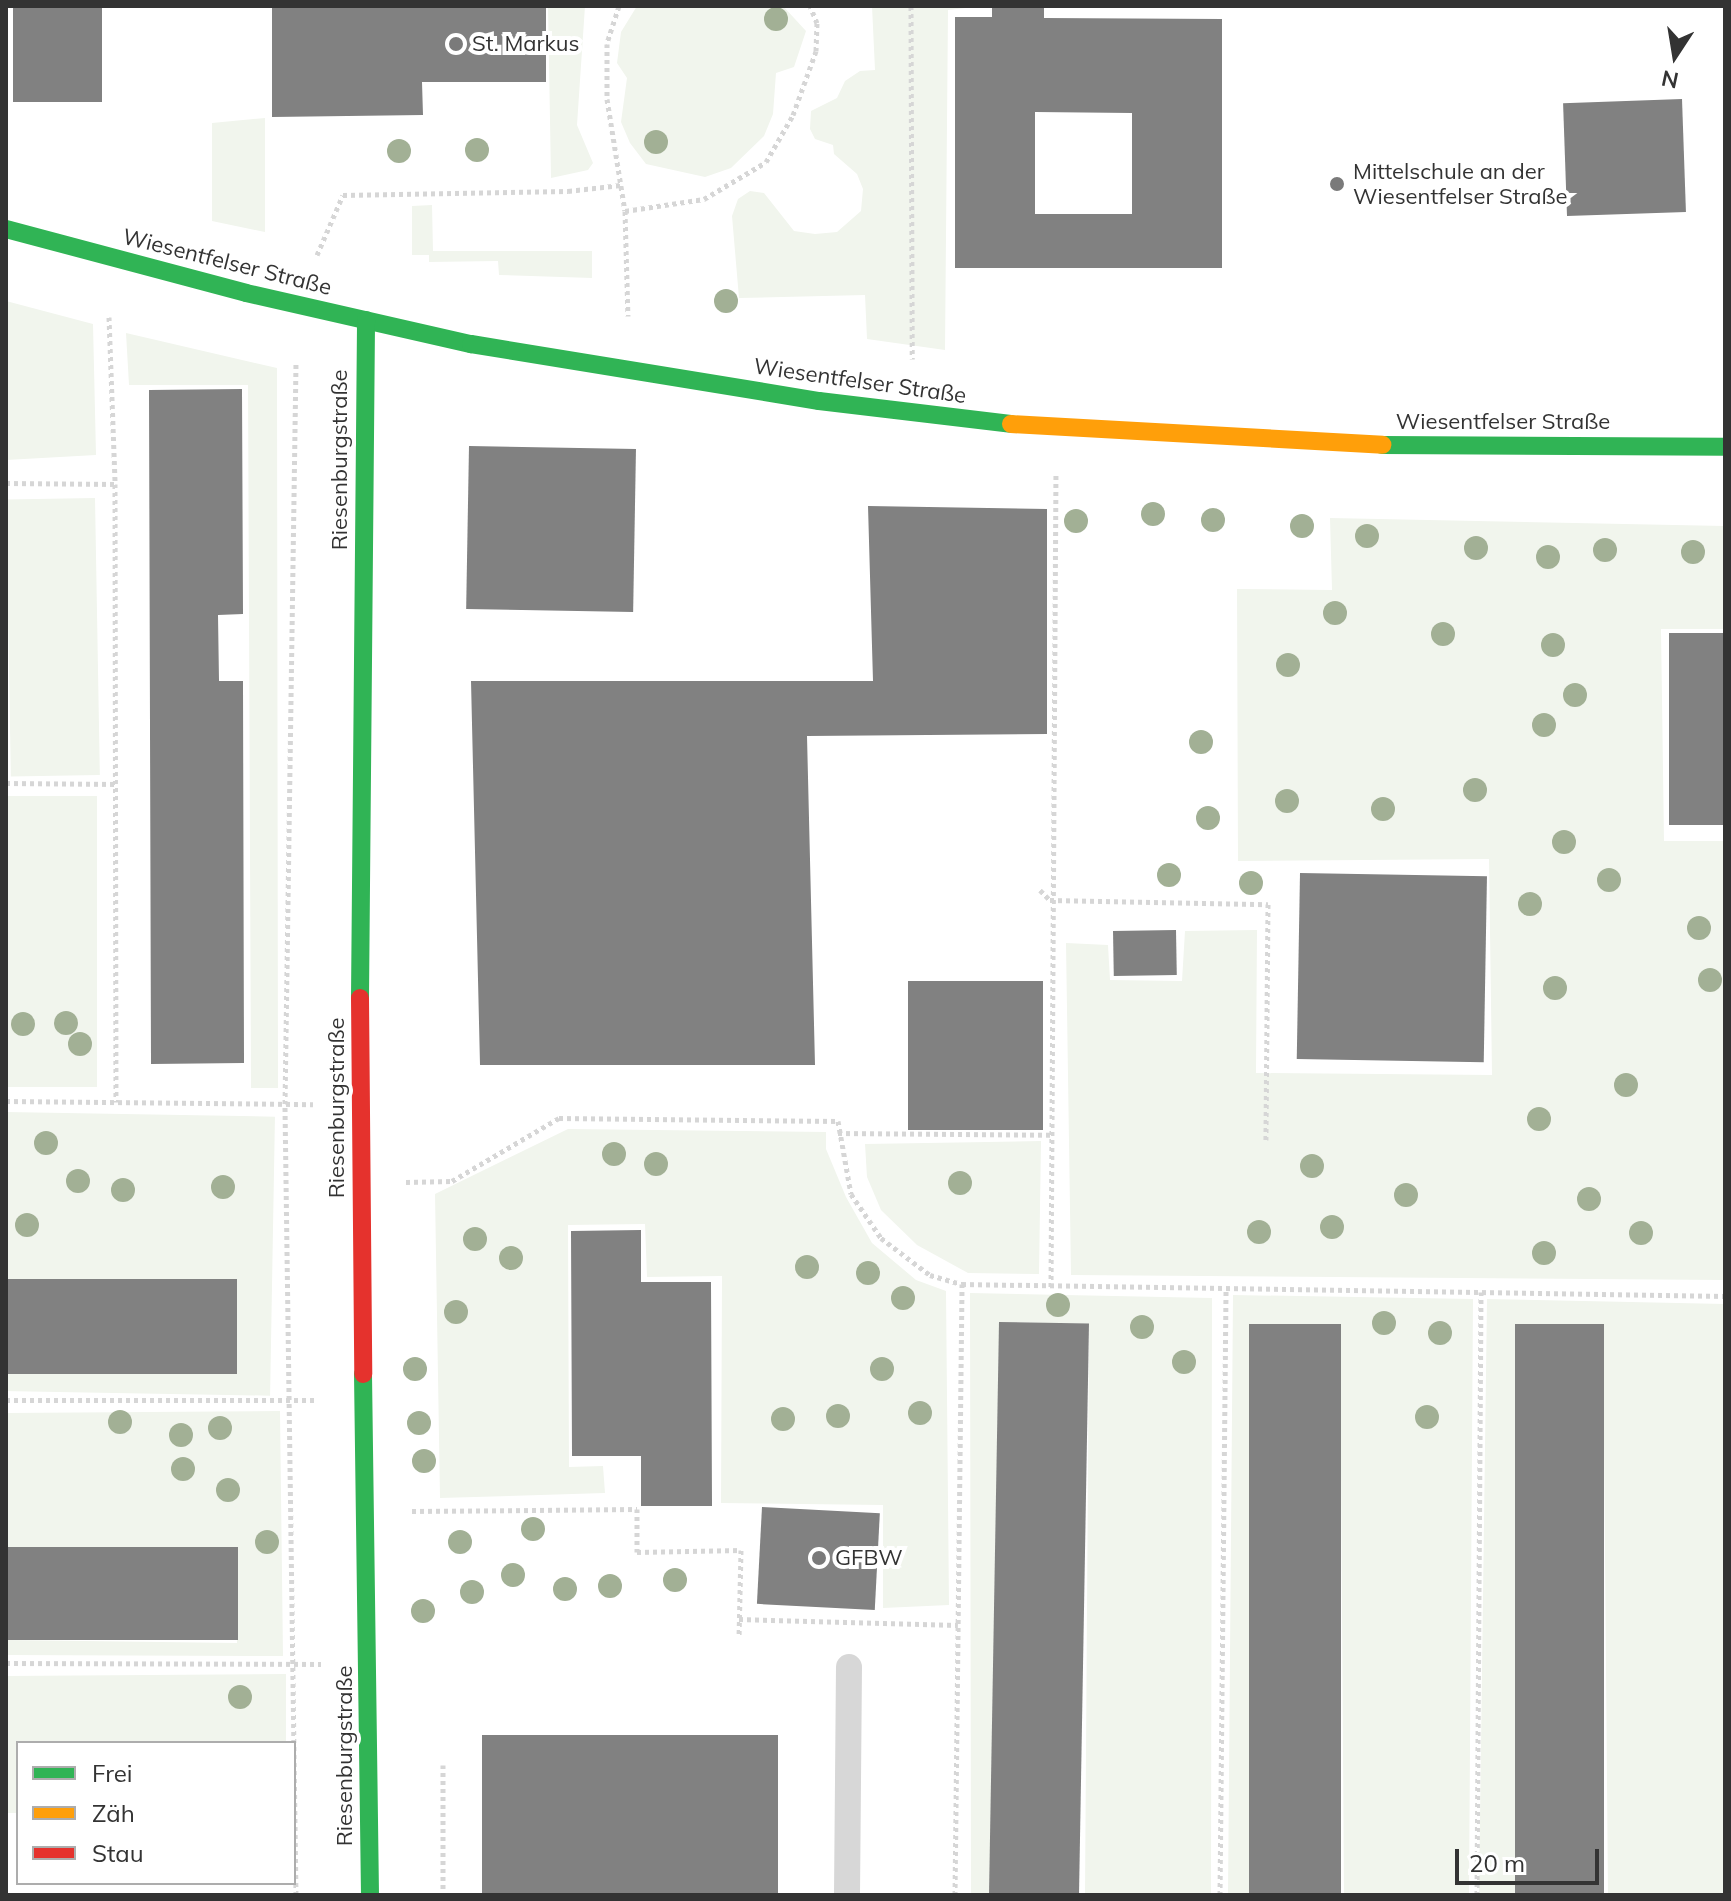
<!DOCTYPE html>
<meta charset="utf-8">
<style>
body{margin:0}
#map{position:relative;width:1731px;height:1901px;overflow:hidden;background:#fff;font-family:Mulish,sans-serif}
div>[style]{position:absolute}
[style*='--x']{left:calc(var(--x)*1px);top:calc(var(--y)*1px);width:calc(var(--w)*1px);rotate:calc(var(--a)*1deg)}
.green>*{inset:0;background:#f1f5ed;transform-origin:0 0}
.building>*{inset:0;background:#818181;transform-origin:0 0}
.path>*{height:5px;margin-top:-2.5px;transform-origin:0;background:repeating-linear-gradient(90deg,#d6d6d6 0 4px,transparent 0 8px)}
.lane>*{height:26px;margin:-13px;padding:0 13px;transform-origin:13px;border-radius:13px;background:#d7d7d7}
.fast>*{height:18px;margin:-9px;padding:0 9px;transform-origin:9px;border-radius:9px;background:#30b455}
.slow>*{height:18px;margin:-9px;padding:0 9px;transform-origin:9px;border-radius:9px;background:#ff9f0a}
.jam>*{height:18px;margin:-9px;padding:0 9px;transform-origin:9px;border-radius:9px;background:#e5322d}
.trees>*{width:24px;height:24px;margin:-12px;border-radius:50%;background:#a2b095}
.dots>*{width:22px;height:22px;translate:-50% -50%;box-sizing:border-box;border:4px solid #fff;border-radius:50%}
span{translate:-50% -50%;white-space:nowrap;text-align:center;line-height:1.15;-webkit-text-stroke:8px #fff;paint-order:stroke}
.poi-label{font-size:22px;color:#333}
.left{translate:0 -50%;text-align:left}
.street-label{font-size:22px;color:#333}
.frame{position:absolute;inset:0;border:8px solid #333;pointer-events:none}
.legend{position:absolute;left:16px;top:1741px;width:280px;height:144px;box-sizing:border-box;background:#fff;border:2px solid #adadad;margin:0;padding:10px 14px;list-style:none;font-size:24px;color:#333}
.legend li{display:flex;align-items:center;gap:16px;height:40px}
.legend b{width:40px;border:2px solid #adadad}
.north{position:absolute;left:1635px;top:16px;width:80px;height:80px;-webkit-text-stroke:6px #fff;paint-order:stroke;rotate:192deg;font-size:22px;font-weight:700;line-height:32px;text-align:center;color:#333}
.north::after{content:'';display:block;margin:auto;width:28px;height:36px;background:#333;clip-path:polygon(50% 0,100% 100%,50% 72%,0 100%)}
.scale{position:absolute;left:1455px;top:1849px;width:144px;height:36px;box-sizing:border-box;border:4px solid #333;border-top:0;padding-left:10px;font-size:24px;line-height:28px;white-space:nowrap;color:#333;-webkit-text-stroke:6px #fff;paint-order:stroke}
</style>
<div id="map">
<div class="green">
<div style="clip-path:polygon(548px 6px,585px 6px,577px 125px,593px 163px,588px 170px,551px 178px)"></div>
<div style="clip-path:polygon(637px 6px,783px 6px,806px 31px,794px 67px,776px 73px,773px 114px,764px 136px,731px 168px,705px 177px,646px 164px,630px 143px,621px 122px,627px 78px,617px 63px,621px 32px)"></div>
<div style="clip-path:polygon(872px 6px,983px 6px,948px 10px,945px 350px,867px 339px,865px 295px,739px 298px,732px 216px,738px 199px,750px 191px,764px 193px,794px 231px,815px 234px,837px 232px,861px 211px,863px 189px,857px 174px,834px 154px,833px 145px,815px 139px,810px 129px,811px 111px,837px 98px,845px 81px,860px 71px,875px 70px)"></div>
<div style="clip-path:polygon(265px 118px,265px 232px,212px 221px,212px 123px)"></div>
<div style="clip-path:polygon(432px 205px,433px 251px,592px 251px,592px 278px,499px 275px,498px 261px,429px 262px,429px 255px,412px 255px,412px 206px)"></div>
<div style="clip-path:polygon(6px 301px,93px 324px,96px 455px,6px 460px)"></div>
<div style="clip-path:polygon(126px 333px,277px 368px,278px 1088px,251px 1088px,248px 385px,129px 385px)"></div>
<div style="left:95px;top:498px;width:277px;height:89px;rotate:89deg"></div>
<div style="clip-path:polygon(1330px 518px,1725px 526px,1725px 629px,1661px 629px,1664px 841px,1725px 841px,1725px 1280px,1071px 1275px,1066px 943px,1108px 945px,1110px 980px,1182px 981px,1185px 931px,1257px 930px,1256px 1073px,1492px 1075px,1489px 859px,1238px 861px,1237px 589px,1332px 590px)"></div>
<div style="left:97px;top:796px;width:291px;height:91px;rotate:90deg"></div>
<div style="left:6px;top:1112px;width:269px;height:279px;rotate:1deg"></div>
<div style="clip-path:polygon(568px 1129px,826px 1132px,826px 1149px,846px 1197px,872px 1243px,916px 1280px,946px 1291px,949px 1605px,883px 1608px,883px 1505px,721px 1503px,722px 1276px,647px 1277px,645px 1224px,568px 1225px,569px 1467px,603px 1466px,605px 1493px,440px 1498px,435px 1194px)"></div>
<div style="clip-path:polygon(1041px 1141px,1039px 1274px,968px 1273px,917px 1245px,881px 1210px,867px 1177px,865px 1144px)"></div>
<div style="clip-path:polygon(970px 1293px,1212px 1298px,1211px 1895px,1085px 1895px,1089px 1324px,1000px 1322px,994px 1895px,971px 1895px)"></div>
<div style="clip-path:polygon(1233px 1295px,1473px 1299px,1469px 1895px,1344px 1895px,1340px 1324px,1249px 1324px,1253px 1895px,1228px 1895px)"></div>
<div style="clip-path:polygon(1487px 1299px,1725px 1304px,1725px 1895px,1608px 1895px,1603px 1324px,1515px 1325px,1519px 1895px,1479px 1895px)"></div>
<div style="clip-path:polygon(280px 1411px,283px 1656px,6px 1655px,6px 1640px,237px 1643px,238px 1549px,6px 1547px,6px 1413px)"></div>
<div style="clip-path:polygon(286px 1674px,286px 1743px,18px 1743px,18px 1813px,6px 1813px,6px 1676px)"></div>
</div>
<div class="building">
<div style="left:13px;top:6px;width:89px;height:96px"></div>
<div style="clip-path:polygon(272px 6px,546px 6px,546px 82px,422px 82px,423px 115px,272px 117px)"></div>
<div style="clip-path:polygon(evenodd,992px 6px,1044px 6px,1044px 18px,1222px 19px,1222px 268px,955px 268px,955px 17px,992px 17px,992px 6px,1035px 112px,1132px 113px,1132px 214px,1035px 214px,1035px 112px)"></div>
<div style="left:1682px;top:99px;width:113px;height:119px;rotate:88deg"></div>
<div style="clip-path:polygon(242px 389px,243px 614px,218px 615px,219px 681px,243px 681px,244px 1063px,151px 1064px,149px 390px)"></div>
<div style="left:469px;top:446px;width:167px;height:163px;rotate:1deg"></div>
<div style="clip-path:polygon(868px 506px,1047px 509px,1047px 734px,807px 736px,815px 1065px,480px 1065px,471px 681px,873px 681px)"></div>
<div style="left:1669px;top:633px;width:56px;height:192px"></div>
<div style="left:1300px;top:873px;width:187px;height:186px;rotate:1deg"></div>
<div style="left:1176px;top:930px;width:45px;height:63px;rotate:89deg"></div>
<div style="left:908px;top:981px;width:135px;height:149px"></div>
<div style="clip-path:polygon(641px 1230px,641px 1282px,711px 1282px,712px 1506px,641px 1506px,641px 1456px,572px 1456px,571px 1231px)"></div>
<div style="left:6px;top:1279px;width:231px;height:95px"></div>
<div style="left:999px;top:1322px;width:90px;height:573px;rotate:1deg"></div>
<div style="left:1249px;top:1324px;width:92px;height:571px"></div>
<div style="left:1604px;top:1324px;width:571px;height:89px;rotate:90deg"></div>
<div style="left:762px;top:1507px;width:118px;height:97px;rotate:3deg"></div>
<div style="left:6px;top:1547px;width:232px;height:93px"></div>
<div style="left:482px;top:1735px;width:296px;height:160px"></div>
</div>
<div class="path">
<div style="--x:619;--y:6;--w:40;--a:108"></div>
<div style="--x:607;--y:44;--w:55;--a:90"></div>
<div style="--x:607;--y:99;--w:113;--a:80.9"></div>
<div style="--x:625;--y:211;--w:80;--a:-8.6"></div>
<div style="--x:704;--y:199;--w:72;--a:-30.8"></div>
<div style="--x:766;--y:162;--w:54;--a:-60.1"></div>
<div style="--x:793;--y:115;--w:68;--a:-70.2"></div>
<div style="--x:816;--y:51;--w:28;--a:-88"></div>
<div style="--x:817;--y:23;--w:18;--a:-112"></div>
<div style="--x:911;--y:6;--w:353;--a:89.8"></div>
<div style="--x:625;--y:211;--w:105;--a:88.4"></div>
<div style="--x:317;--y:255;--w:65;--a:-66.6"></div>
<div style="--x:343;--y:195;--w:225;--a:-1"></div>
<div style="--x:568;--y:191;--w:53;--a:-6.5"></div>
<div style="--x:109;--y:317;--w:167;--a:87.9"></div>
<div style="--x:115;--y:484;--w:618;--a:89.91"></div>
<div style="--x:6;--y:483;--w:109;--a:0.5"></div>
<div style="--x:6;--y:783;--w:110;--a:0.5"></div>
<div style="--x:1040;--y:890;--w:14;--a:45"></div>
<div style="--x:1050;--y:900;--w:218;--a:1.1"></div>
<div style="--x:1268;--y:904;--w:236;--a:90.5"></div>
<div style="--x:6;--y:1101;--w:307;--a:0.6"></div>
<div style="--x:838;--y:1133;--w:213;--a:0.5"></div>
<div style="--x:406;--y:1182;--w:46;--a:-1.2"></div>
<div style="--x:452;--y:1181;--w:124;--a:-30.5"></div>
<div style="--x:559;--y:1118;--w:279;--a:0.6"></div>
<div style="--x:838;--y:1121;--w:74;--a:79.9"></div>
<div style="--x:851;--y:1194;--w:53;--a:55.7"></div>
<div style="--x:881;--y:1238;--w:61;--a:37.1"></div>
<div style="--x:930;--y:1275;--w:33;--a:16"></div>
<div style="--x:962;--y:1284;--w:763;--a:0.9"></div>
<div style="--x:1051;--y:1287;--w:815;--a:-89.65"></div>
<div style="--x:6;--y:1400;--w:311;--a:0"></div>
<div style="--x:412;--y:1511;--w:225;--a:-0.5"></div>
<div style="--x:637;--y:1509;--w:43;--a:90"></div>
<div style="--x:637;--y:1552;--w:104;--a:-1.1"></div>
<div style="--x:741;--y:1550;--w:85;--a:91.3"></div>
<div style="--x:739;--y:1619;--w:219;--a:1.6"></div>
<div style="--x:6;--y:1663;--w:315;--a:0.2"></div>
<div style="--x:443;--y:1765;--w:130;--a:90"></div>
<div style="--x:296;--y:1895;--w:791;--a:-90.8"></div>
<div style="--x:285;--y:1104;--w:742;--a:-89.15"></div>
<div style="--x:955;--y:1895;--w:611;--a:-89.34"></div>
<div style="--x:1220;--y:1895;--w:607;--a:-89.43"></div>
<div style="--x:1477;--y:1895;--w:603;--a:-89.62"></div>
</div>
<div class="lane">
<div style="--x:847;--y:1895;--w:228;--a:-89.5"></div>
</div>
<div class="fast">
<div style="--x:6;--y:229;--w:248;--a:14.9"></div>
<div style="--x:246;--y:293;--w:231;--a:12.8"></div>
<div style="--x:471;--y:344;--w:353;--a:9.3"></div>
<div style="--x:819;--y:401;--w:193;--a:6.8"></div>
<div style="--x:1382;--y:445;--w:343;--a:0.3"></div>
<div style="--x:360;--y:998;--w:678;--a:-89.49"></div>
<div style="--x:363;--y:1374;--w:521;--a:89.23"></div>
</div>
<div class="slow">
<div style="--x:1011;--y:424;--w:372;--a:3.2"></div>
</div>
<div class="jam">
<div style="--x:360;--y:998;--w:376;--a:89.5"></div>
</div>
<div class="trees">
<div style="left:776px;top:19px"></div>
<div style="left:656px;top:142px"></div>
<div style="left:477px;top:150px"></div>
<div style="left:399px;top:151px"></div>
<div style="left:726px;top:301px"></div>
<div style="left:1153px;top:514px"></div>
<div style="left:1213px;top:520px"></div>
<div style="left:1076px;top:521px"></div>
<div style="left:1302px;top:526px"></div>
<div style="left:1367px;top:536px"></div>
<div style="left:1476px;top:548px"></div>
<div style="left:1605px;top:550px"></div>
<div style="left:1693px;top:552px"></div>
<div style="left:1548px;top:557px"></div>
<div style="left:1335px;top:613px"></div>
<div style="left:1443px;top:634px"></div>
<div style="left:1553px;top:645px"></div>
<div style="left:1288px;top:665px"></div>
<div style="left:1575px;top:695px"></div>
<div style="left:1544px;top:725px"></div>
<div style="left:1201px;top:742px"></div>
<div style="left:1475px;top:790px"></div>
<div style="left:1287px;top:801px"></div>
<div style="left:1383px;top:809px"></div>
<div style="left:1208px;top:818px"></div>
<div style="left:1564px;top:842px"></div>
<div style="left:1169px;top:875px"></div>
<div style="left:1609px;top:880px"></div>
<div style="left:1251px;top:883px"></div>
<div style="left:1530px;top:904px"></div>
<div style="left:1699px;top:928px"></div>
<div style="left:1710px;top:980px"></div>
<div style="left:1555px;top:988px"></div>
<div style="left:66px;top:1023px"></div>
<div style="left:23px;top:1024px"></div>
<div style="left:80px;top:1044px"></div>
<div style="left:1626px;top:1085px"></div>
<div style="left:1539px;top:1119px"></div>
<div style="left:46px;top:1143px"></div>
<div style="left:614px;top:1154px"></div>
<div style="left:656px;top:1164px"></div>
<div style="left:1312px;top:1166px"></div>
<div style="left:78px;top:1181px"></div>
<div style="left:960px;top:1183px"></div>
<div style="left:223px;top:1187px"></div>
<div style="left:123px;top:1190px"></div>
<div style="left:1406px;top:1195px"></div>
<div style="left:1589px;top:1199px"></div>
<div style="left:27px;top:1225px"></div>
<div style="left:1332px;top:1227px"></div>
<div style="left:1259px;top:1232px"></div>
<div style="left:1641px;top:1233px"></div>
<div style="left:475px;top:1239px"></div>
<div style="left:1544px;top:1253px"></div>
<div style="left:511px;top:1258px"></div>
<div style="left:807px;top:1267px"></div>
<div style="left:868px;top:1273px"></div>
<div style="left:903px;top:1298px"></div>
<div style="left:1058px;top:1305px"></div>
<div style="left:456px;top:1312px"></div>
<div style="left:1384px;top:1323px"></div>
<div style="left:1142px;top:1327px"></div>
<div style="left:1440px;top:1333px"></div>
<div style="left:1184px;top:1362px"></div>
<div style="left:415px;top:1369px"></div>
<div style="left:882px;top:1369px"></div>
<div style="left:920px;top:1413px"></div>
<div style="left:838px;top:1416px"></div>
<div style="left:1427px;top:1417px"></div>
<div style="left:783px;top:1419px"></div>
<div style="left:120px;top:1422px"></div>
<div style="left:419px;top:1423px"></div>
<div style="left:220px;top:1428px"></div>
<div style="left:181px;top:1435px"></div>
<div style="left:424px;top:1461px"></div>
<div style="left:183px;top:1469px"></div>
<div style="left:228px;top:1490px"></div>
<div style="left:533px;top:1529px"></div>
<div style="left:267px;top:1542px"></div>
<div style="left:460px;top:1542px"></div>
<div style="left:513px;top:1575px"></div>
<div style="left:675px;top:1580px"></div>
<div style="left:610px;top:1586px"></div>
<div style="left:565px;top:1589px"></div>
<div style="left:472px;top:1592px"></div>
<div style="left:423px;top:1611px"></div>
<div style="left:240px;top:1697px"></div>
</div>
<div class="dots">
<div style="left:456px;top:44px;background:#7a7a7a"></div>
<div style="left:1337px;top:184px;background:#7a7a7a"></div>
<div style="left:819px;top:1558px;background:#7a7a7a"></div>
</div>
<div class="poi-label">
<span class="left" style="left:472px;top:44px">St. Markus</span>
<span class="left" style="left:1353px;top:184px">Mittelschule an der<br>Wiesentfelser Straße</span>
<span class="left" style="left:835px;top:1558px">GFBW</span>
</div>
<div class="street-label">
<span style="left:227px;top:262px;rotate:14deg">Wiesentfelser Straße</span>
<span style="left:860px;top:381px;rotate:8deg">Wiesentfelser Straße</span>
<span style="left:1503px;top:422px">Wiesentfelser Straße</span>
<span style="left:340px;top:460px;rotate:-90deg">Riesenburgstraße</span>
<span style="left:337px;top:1108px;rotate:-90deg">Riesenburgstraße</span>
<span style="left:345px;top:1756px;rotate:-90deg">Riesenburgstraße</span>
</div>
<div class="frame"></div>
<ul class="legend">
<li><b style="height:10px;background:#30b455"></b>Frei</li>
<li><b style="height:10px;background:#ff9f0a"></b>Zäh</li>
<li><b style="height:10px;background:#e5322d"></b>Stau</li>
</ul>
<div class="north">N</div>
<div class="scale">20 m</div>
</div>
